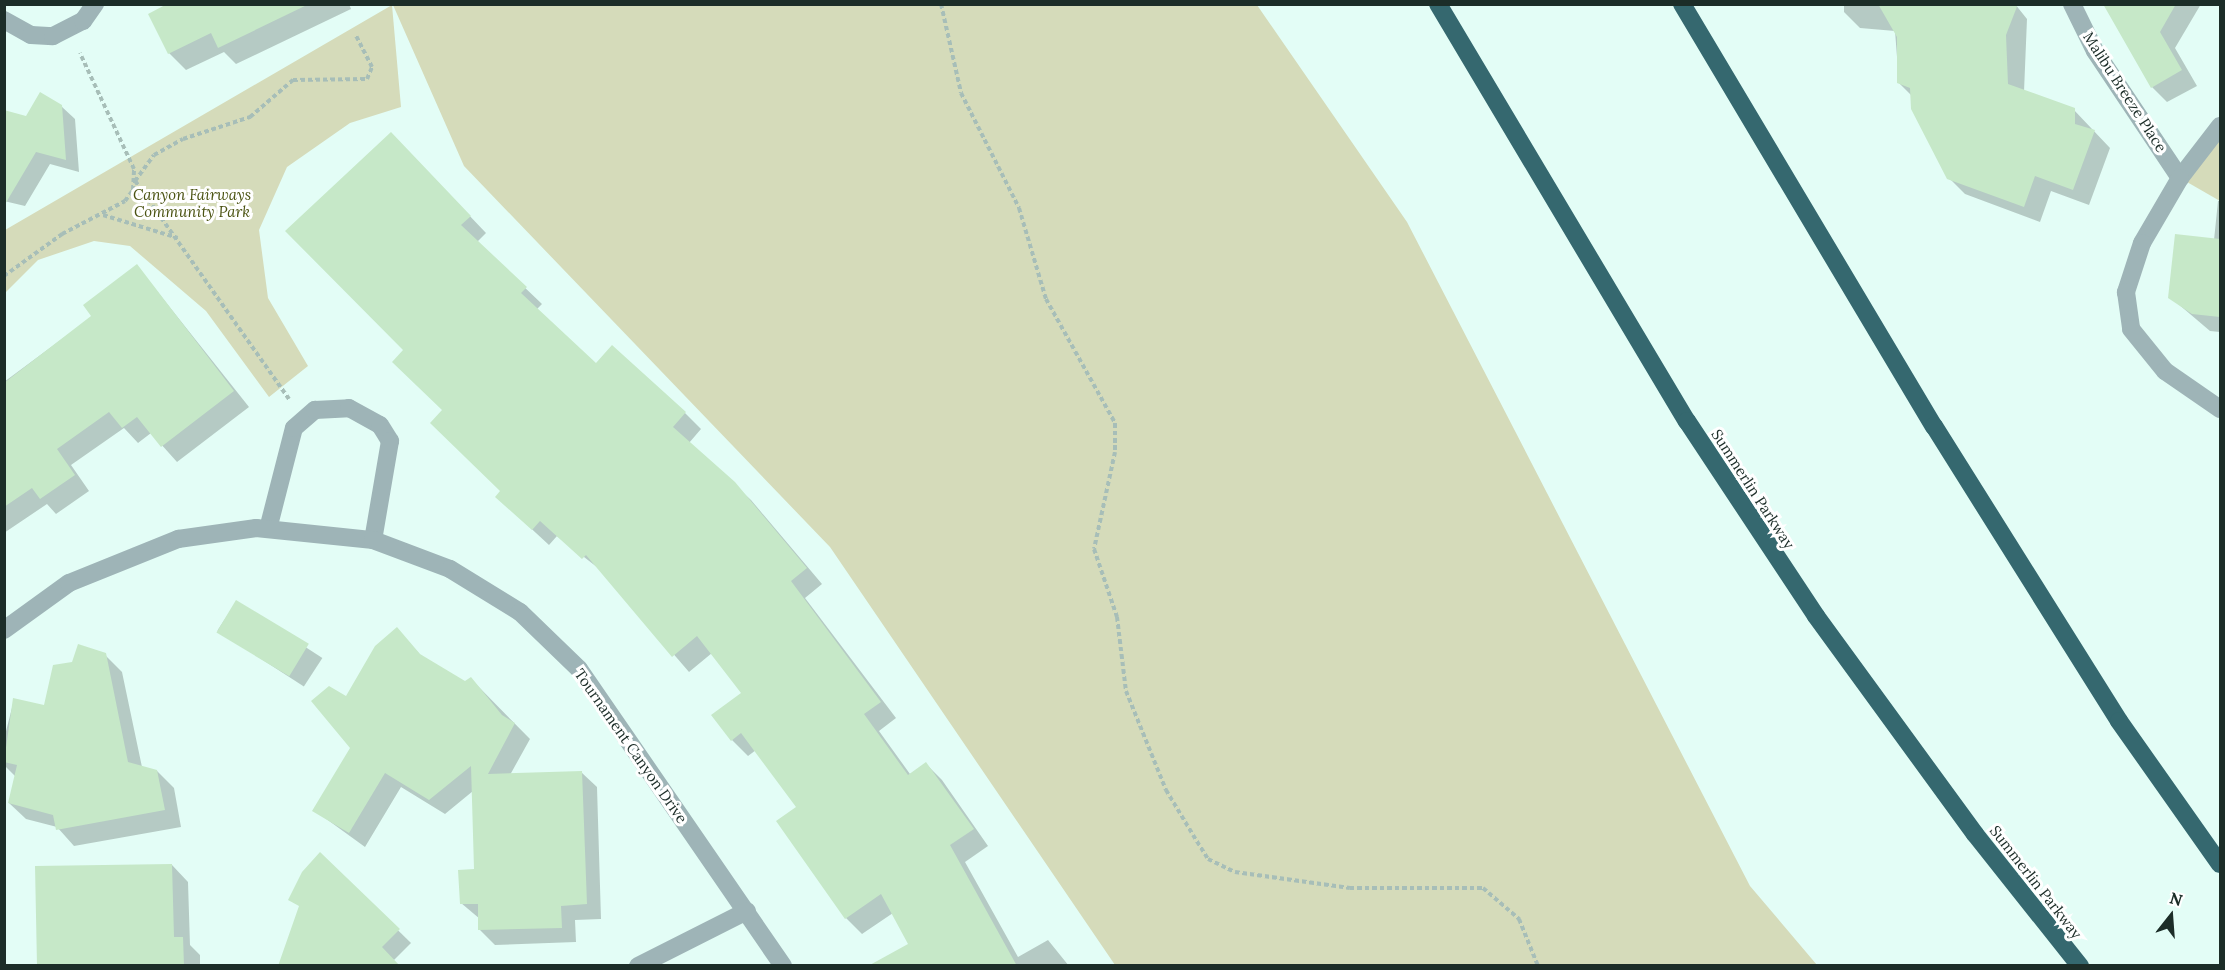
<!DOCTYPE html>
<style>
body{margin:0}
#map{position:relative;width:2225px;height:970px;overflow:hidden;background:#e3fdf6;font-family:Lora,serif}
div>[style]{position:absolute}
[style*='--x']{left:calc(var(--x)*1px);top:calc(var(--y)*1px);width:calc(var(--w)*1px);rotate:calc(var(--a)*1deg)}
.green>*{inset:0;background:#d5dbba}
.shadow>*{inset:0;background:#0003;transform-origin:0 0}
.building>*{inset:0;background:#c6e8c8;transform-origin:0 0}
.path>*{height:4px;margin-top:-2px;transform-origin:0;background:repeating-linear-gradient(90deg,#a7beb8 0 4.5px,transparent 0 7.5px)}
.minor>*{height:18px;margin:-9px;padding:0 9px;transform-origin:9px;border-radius:9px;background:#9eb4b7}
.motorway>*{height:18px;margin:-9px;padding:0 9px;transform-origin:9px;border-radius:9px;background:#35686f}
span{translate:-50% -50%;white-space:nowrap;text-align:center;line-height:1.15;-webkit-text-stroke:6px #fff;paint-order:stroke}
.street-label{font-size:15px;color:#1c2d28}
.park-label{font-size:15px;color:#4b5312;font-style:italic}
.frame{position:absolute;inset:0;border:6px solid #1c2d28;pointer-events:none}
.north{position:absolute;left:2141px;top:886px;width:60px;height:60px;-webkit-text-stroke:4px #fff;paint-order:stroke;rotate:17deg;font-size:16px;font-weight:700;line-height:24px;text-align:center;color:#1c2d28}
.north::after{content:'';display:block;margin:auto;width:21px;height:27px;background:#1c2d28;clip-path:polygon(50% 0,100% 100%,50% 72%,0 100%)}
</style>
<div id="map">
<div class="green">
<div style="clip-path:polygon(392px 5px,401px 107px,350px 123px,287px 167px,259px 230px,268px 298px,308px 366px,269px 397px,206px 311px,130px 246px,94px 241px,38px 260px,5px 293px,5px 230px)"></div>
<div style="clip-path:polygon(393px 5px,1257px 5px,1407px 222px,1750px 886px,1817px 965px,1115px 965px,830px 547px,464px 166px)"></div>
<div style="clip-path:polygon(2220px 126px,2220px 201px,2180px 178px)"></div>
</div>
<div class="shadow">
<div style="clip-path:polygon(171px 4px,349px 4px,351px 9px,236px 64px,224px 52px,186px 70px,169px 53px)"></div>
<div style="clip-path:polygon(1844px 4px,2015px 4px,2027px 19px,2024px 92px,2074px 110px,2110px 148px,2089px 205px,2051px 191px,2040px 222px,1965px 194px,1949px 178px,1912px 96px,1899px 83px,1895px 31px,1860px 28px,1844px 12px)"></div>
<div style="clip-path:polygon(2118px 4px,2201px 4px,2175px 48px,2197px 86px,2167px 102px,2152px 87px)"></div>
<div style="clip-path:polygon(4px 103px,12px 142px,61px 106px,75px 119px,79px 172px,50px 164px,25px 206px,4px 201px)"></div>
<div style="clip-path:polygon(407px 150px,486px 233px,477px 242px,542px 304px,536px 310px,596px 365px,685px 413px,701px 429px,689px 443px,751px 500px,822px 584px,805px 598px,896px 718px,879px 731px,910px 774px,926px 764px,942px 780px,988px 846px,965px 862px,1018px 957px,1048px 940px,1069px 966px,879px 966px,910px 945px,893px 913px,862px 934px,846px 918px,798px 807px,756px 750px,748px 756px,732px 740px,743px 693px,712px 653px,689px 672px,602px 571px,557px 536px,549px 545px,497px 497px,502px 491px,405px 350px)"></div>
<div style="clip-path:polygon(2218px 201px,2220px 201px,2220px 332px,2210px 331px,2170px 297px,2214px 240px)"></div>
<div style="clip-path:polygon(137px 266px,249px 407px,177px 462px,151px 433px,138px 443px,124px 428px,71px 465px,89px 491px,56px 514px,47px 504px,4px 533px,4px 382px,93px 316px)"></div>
<div style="left:236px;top:602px;width:103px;height:34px;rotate:33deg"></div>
<div style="clip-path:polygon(397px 629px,424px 659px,465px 683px,471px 679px,530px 739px,510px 775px,581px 772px,597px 787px,601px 919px,575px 920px,576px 942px,495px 945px,480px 930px,480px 919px,461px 903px,475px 871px,473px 791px,445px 814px,401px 787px,365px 847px,314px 810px,352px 748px,346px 698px)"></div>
<div style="clip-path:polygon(105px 655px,122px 672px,142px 767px,157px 771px,174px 788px,181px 827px,74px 846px,57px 827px,26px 819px,9px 803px,16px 777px,4px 765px,4px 739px,14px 700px,45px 707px)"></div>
<div style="clip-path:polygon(320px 854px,411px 943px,394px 960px,290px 899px)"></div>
<div style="clip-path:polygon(172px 865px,188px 882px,190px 945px,200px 955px,200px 966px,38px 966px)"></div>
</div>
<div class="building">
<div style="clip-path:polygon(167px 4px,309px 4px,218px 48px,211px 33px,168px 54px,148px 14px)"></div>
<div style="clip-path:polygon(1878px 4px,2018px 4px,2006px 35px,2008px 84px,2075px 108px,2075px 124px,2095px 130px,2073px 190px,2035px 176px,2024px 207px,1947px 179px,1911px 109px,1910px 88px,1897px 83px,1897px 37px)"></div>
<div style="clip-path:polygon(2103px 4px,2176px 4px,2160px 32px,2182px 70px,2151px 88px)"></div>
<div style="clip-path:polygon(40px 92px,62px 105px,66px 160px,36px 152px,4px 206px,4px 110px,26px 116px)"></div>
<div style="clip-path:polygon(391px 132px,471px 216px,461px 225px,527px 287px,521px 293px,596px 363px,612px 345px,686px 412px,673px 427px,735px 482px,807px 568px,791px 581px,881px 702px,864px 714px,908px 775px,926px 762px,974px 829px,950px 845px,1017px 966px,868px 966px,908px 944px,881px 894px,845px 919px,776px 821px,796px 807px,741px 733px,731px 741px,711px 715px,741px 693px,697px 636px,672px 657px,586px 555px,582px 559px,540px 521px,532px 530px,495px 497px,500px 491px,430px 423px,442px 410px,392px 362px,403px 350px,285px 231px)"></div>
<div style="clip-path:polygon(2175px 234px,2220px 239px,2220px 317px,2192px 314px,2168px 298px)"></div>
<div style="clip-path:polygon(137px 264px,234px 391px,161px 447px,137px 417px,122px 428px,109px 412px,57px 449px,75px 475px,40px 499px,32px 488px,4px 507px,4px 383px,91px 316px,83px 305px)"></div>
<div style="left:236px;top:600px;width:85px;height:38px;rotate:31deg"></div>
<div style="clip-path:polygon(397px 627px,420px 654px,465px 681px,471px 677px,502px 715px,515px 723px,488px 774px,582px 771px,587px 904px,561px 906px,562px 928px,478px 930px,478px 904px,460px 904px,458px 870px,474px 869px,471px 766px,429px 800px,385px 773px,349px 833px,312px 811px,350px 748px,311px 701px,329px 686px,346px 696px,375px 646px)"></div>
<div style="clip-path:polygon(78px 644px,106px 653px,128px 762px,157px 770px,165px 810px,56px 830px,53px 815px,8px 803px,17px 765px,4px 762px,13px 698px,44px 705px,53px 665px,72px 662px)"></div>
<div style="clip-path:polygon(320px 852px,400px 929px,382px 947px,400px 966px,278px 966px,299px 906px,288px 900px,302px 872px)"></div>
<div style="clip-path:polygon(172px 864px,174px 937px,183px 937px,184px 966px,37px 966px,35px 866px)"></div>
</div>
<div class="path">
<div style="--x:941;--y:4;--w:91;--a:77.3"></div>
<div style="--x:961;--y:93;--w:129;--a:63.2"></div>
<div style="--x:1019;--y:208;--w:95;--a:73.5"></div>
<div style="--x:1046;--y:299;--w:142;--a:60.9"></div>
<div style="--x:1115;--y:423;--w:29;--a:90"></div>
<div style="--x:1115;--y:452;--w:99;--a:102.2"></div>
<div style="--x:1094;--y:549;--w:72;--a:71.3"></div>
<div style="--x:1117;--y:617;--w:75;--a:83.1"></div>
<div style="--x:1126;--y:691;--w:107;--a:68"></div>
<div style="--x:1166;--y:790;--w:52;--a:59"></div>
<div style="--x:1193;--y:835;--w:28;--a:58"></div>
<div style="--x:1208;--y:859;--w:30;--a:26"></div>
<div style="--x:1235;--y:872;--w:116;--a:7.9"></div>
<div style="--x:1350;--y:888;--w:133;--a:0"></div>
<div style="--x:1483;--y:888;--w:48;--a:40.7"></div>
<div style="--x:1519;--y:919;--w:51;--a:68"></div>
<div style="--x:103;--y:215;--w:78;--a:17"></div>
<div style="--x:4;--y:276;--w:72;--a:-35.9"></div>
<div style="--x:62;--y:234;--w:71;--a:-27.6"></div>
<div style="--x:125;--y:201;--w:14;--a:-54"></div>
<div style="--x:133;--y:190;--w:21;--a:-87"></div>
<div style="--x:134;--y:169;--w:128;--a:-115"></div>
<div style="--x:289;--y:399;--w:267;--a:-125.2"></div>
<div style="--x:135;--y:181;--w:32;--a:-54"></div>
<div style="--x:154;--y:155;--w:33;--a:-29"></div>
<div style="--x:183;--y:139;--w:71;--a:-18.2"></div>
<div style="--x:250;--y:117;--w:57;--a:-40.7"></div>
<div style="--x:293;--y:80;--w:74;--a:-0.8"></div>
<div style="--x:367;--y:79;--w:13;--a:-67"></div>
<div style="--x:372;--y:67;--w:35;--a:-117"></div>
</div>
<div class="minor">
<div style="--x:2072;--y:4;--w:52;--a:63.9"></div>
<div style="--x:2095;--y:51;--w:153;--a:56.2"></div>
<div style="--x:4;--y:20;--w:31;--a:29"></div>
<div style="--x:31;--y:35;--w:22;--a:3"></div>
<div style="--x:53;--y:36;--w:34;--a:-27"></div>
<div style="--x:83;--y:21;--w:21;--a:-55"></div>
<div style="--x:2220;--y:126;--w:66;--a:127.6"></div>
<div style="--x:2180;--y:178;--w:75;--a:120.3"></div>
<div style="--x:2142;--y:243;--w:52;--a:108.1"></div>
<div style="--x:2126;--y:292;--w:37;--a:82"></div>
<div style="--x:2131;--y:329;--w:54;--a:51"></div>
<div style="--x:2165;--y:371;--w:67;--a:34.6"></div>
<div style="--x:268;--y:529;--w:104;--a:-75.6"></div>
<div style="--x:294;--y:428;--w:28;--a:-41"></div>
<div style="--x:315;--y:410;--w:34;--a:-3"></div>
<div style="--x:349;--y:408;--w:35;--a:29"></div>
<div style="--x:380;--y:425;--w:19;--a:58"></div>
<div style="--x:390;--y:441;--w:100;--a:99.7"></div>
<div style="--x:4;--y:630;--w:80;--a:-35.9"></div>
<div style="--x:69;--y:583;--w:118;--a:-22"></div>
<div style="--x:178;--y:539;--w:79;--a:-8"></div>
<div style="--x:256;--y:528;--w:118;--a:5.9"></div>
<div style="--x:373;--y:540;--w:82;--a:20.6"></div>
<div style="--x:450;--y:569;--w:82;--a:31.6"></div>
<div style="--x:520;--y:612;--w:82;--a:44"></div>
<div style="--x:579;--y:669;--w:360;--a:55.5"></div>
<div style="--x:638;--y:966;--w:122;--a:-26.8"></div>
</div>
<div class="motorway">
<div style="--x:1438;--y:4;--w:486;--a:59.2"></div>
<div style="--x:1687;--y:421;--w:234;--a:56.5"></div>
<div style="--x:1816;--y:616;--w:270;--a:53.9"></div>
<div style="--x:1975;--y:834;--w:169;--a:51.5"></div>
<div style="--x:1682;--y:4;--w:492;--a:59.2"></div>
<div style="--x:1934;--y:426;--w:348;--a:57.9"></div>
<div style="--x:2119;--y:721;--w:175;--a:54.8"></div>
</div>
<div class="street-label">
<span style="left:2125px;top:92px;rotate:57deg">Malibu Breeze Place</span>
<span style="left:1753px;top:489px;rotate:57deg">Summerlin Parkway</span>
<span style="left:631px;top:746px;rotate:55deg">Tournament Canyon Drive</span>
<span style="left:2036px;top:882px;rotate:52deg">Summerlin Parkway</span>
</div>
<div class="park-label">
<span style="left:192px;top:203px">Canyon Fairways<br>Community Park</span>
</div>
<div class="frame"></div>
<div class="north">N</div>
</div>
